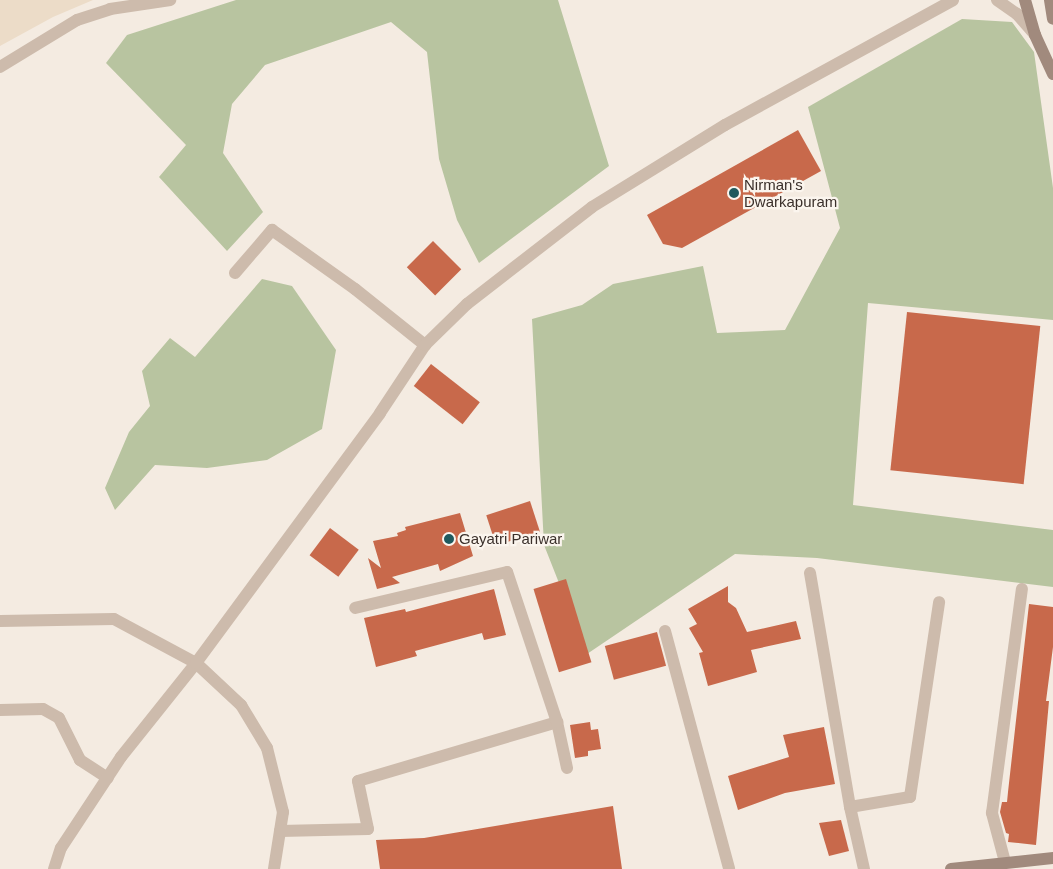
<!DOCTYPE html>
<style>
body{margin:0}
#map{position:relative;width:1053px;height:869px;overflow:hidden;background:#f4ebe1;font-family:Helvetica,sans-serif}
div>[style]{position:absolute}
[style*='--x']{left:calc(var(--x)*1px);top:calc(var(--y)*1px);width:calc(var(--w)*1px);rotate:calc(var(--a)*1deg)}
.green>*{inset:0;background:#b8c4a0}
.plaza>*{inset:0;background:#ecdcc8}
.building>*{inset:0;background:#c8694b;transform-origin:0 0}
.street>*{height:12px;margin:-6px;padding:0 6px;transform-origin:6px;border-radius:6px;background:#cdbbac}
.secondary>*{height:12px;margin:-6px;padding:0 6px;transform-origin:6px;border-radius:6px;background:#a18a7d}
.dots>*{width:14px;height:14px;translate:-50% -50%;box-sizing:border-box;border:2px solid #fbf5ee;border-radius:50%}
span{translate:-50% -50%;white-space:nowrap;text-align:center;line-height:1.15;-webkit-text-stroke:4.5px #fbf5ee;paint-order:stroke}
.poi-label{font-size:15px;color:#3b302b}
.left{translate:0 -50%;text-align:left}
</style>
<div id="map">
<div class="green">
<div style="clip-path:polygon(236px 0,558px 0,609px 166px,479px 263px,457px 220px,439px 159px,427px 52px,391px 22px,265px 65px,232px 104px,223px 153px,263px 212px,227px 251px,159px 177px,186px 145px,106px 63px,127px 35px)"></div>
<div style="clip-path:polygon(962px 19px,1012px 22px,1034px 52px,1053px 188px,1053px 320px,868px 303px,853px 505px,1053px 530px,1053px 587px,817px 558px,735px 554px,587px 654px,544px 545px,532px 319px,582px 305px,613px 284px,703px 266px,717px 333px,785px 330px,840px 228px,808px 107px)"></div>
<div style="clip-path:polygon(262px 279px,292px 286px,336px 350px,322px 429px,267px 460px,207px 468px,155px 465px,115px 510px,105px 488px,129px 432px,150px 406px,142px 371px,170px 338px,195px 357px)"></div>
</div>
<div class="plaza">
<div style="clip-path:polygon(0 0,93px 0,53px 17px,0 46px)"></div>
</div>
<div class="building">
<div style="clip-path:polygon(798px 130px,821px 171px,682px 248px,663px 244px,647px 215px)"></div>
<div style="left:433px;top:241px;width:40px;height:37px;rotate:45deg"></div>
<div style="left:907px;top:312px;width:134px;height:159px;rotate:6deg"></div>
<div style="left:431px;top:364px;width:62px;height:28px;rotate:38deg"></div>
<div style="left:530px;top:501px;width:32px;height:46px;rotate:72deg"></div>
<div style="clip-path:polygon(460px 513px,473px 556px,440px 571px,438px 564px,392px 577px,400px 583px,377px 589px,368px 558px,381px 568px,373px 541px,398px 536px,397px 533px,406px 530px,405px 527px)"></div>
<div style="left:330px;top:528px;width:36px;height:34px;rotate:37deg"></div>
<div style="left:566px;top:579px;width:87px;height:34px;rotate:73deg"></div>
<div style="clip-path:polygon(728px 586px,728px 602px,736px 608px,747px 632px,796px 621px,801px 639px,751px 650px,757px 672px,708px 686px,699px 653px,703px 652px,689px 628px,697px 624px,688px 609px)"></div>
<div style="clip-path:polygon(494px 589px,506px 635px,484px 640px,482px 633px,415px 651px,417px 656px,376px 667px,364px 618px,405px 609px,406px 612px)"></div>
<div style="clip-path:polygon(1029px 604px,1053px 607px,1053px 647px,1046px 701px,1049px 701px,1036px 845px,1008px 842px,1009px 834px,1006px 833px,1000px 812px,1002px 802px,1007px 802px,1008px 792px)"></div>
<div style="left:657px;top:632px;width:35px;height:54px;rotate:75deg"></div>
<div style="clip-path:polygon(590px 722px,591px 730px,598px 729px,601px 749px,588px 751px,588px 756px,575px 758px,570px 725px)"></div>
<div style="clip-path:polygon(824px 727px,835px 784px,785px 793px,738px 810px,728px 776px,789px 757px,783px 735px)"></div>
<div style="clip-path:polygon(613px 806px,622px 869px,380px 869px,376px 840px,424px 838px)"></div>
<div style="clip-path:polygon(841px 820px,849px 851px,829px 856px,819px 823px)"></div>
</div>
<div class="street">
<div style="--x:997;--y:0;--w:24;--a:35"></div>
<div style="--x:1017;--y:14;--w:28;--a:49"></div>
<div style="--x:0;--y:67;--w:90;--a:-31.4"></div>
<div style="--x:77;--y:20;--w:35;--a:-18"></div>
<div style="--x:110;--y:9;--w:61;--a:-8.5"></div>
<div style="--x:235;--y:273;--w:57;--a:-49.3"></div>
<div style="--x:272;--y:230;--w:102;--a:35.4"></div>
<div style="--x:355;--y:289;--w:90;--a:38.7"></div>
<div style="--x:810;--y:573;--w:237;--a:80.3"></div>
<div style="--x:0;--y:621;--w:114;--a:-1"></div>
<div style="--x:114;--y:619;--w:93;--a:28.2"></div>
<div style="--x:196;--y:663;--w:62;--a:43"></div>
<div style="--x:241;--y:705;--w:50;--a:58.8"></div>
<div style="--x:267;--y:748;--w:66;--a:76"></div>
<div style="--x:283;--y:812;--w:58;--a:99"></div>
<div style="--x:665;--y:631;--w:246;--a:74.9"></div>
<div style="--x:0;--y:710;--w:43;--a:-1.3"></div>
<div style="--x:43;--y:709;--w:18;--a:29"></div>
<div style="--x:59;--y:718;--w:47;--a:63.4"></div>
<div style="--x:80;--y:760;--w:33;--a:33"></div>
<div style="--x:557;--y:722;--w:47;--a:77.7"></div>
<div style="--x:280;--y:831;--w:88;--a:-1.3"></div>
<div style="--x:368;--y:829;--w:49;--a:-101.8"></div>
<div style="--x:358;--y:781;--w:208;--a:-16.5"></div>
<div style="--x:557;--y:722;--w:158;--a:-108.4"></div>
<div style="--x:507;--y:572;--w:156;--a:166.7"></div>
<div style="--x:1005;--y:862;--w:51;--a:-104.9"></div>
<div style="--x:992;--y:813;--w:226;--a:-82.4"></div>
<div style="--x:54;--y:869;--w:22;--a:-72"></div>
<div style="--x:61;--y:848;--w:109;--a:-56.6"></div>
<div style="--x:121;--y:757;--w:120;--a:-51.4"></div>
<div style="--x:196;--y:663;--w:310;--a:-53.6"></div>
<div style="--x:380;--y:413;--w:82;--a:-56.5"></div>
<div style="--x:425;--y:345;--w:59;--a:-44.3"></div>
<div style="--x:467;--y:304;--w:158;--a:-37.8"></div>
<div style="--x:592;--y:207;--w:156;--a:-31.7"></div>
<div style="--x:725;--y:125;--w:260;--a:-28.7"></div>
<div style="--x:864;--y:869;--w:64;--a:-102.7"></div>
<div style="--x:850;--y:807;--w:61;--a:-9.5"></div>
<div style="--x:910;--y:797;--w:197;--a:-81.5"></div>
</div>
<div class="secondary">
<div style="--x:1025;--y:0;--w:36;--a:74"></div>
<div style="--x:1035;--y:35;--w:43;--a:65.2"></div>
<div style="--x:1050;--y:0;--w:19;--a:81"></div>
<div style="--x:951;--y:869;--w:103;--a:-6.2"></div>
</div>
<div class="dots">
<div style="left:734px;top:193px;background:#1f5a5e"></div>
<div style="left:449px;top:539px;background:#1f5a5e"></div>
</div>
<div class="poi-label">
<span class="left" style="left:744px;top:193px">Nirman's<br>Dwarkapuram</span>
<span class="left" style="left:459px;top:539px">Gayatri Pariwar</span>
</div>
</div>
